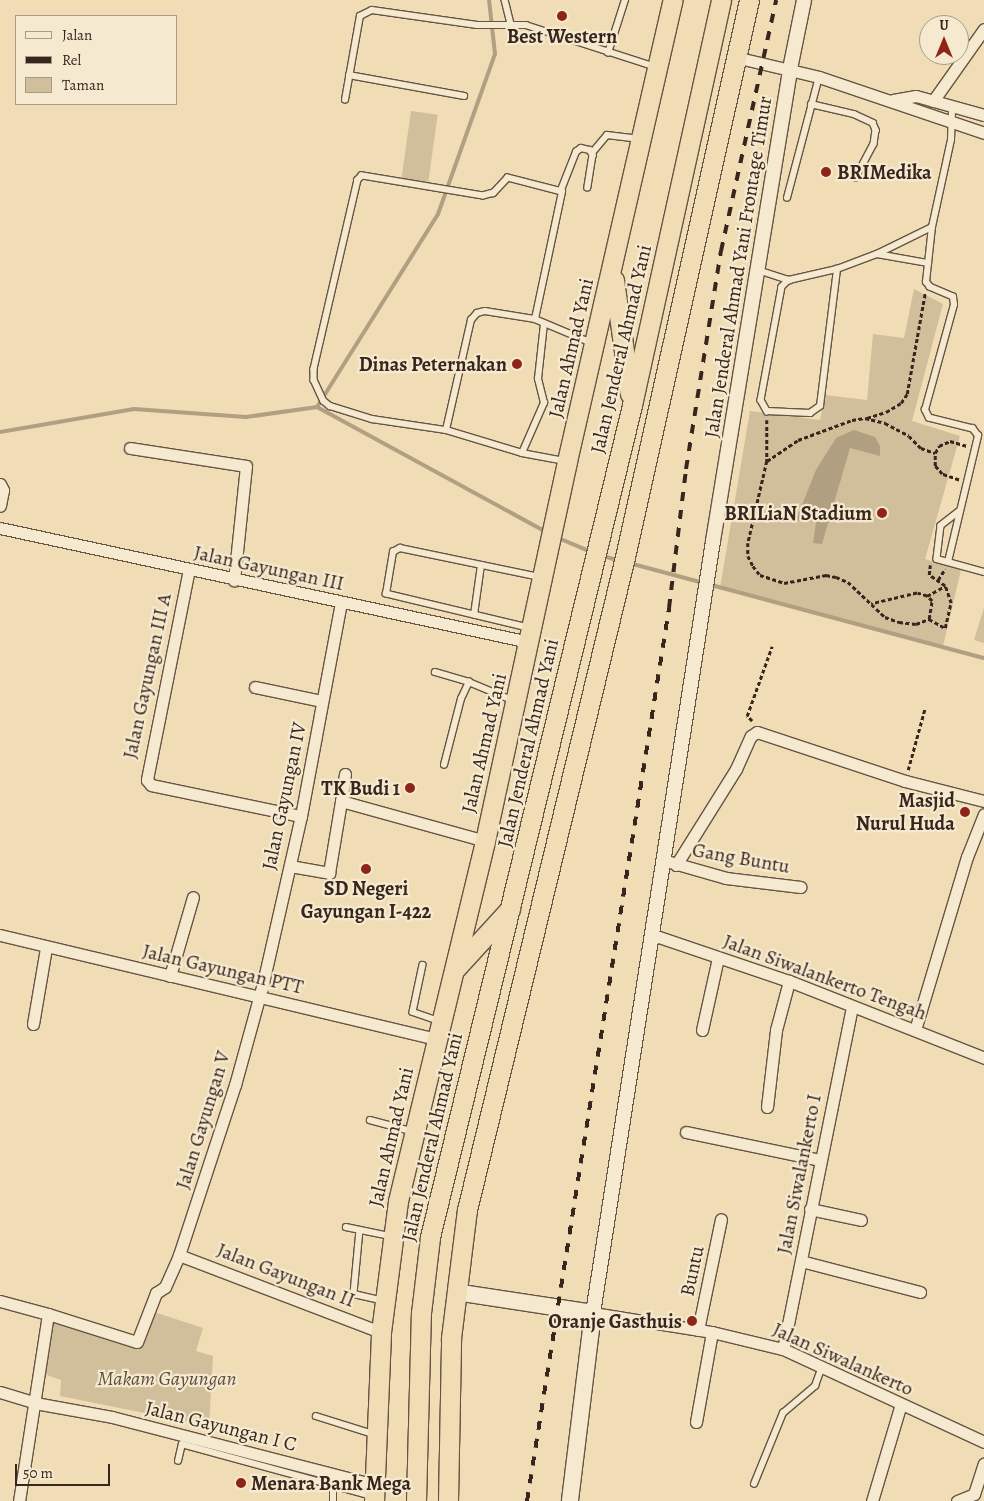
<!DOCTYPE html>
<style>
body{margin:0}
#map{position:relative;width:984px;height:1501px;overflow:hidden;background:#f0ddb5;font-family:Alegreya,serif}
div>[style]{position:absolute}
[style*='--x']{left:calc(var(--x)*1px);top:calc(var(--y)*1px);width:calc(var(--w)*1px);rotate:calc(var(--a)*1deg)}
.green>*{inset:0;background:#d1be9b;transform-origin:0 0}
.water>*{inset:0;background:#b19f82}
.stream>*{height:4px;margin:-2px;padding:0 2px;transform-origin:2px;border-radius:2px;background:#b19f82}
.path>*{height:2.5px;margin-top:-1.25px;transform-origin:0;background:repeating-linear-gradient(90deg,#38261e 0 4px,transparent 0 6.5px)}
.roads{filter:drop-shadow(1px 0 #665444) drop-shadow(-1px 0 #665444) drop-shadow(0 1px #665444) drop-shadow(0 -1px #665444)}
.service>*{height:5.5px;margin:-2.75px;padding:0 2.75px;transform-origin:2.75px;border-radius:2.75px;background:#f5e9cf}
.minor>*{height:11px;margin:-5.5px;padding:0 5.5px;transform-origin:5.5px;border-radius:5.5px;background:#f5e9cf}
.tertiary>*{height:14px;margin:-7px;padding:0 7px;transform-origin:7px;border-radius:7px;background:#f5e9cf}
.secondary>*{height:16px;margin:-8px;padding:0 8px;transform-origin:8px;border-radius:8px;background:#f5e9cf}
.trunk>*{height:19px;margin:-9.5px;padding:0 9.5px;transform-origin:9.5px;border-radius:9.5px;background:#f0ddb5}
.rail>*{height:4px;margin-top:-2px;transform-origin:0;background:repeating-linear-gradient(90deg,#38261e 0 9px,transparent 0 18px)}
.dots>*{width:14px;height:14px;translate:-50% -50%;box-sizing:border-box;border:2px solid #f5e9cf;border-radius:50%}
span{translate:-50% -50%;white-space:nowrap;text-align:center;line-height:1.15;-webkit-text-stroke:4.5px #f5e9cf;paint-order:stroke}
.poi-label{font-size:20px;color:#38261e;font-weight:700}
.left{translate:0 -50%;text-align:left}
.right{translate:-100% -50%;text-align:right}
.street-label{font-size:20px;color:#38261e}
.park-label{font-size:20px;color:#5e4c3d;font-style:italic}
.legend{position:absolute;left:15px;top:15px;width:162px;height:90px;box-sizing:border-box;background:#f5e9cf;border:1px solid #a99b88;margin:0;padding:6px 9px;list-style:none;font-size:15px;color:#38261e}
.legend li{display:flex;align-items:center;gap:10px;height:25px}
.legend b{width:25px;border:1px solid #a99b88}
.north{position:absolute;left:919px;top:15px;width:50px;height:50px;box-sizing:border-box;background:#f5e9cf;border:1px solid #a99b88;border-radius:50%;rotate:0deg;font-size:14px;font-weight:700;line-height:20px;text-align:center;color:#38261e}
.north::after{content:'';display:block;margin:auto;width:18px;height:22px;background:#8f2418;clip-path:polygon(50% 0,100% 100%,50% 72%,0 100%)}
.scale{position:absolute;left:15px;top:1464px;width:95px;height:22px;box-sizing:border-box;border:2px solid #38261e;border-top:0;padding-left:6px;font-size:15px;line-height:18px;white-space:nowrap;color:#38261e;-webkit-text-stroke:4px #f5e9cf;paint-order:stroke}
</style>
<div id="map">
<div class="green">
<div style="left:411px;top:111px;width:27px;height:68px;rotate:8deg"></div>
<div style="clip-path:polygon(914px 289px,943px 304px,912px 421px,960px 436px,925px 559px,961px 570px,943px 646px,720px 588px,750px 411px,820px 420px,825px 395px,867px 400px,873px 334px,904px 338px)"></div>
<div style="clip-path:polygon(984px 608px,984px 643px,974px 640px)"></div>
<div style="clip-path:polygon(154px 1312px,203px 1328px,196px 1351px,213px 1356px,209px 1426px,60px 1396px,61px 1380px,44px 1374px,52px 1319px,140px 1347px)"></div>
</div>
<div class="water">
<div style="clip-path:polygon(854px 430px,875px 437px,880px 446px,880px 456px,850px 448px,822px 544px,813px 543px,816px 522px,796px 520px,816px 470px,836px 438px)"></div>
</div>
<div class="stream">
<div style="--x:317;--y:407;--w:228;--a:-57.9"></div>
<div style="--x:438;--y:214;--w:170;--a:-70.4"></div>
<div style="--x:495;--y:54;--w:54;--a:-96.3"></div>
<div style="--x:0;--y:432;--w:136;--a:-9.7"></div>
<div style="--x:134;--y:409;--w:112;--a:4.1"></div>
<div style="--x:246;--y:417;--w:72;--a:-8"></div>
<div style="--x:317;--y:407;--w:261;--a:28.6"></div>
<div style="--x:556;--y:537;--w:38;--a:23"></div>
<div style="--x:600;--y:555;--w:21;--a:17"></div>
<div style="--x:629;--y:563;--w:367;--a:15"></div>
</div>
<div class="path">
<div style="--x:867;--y:418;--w:20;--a:-18"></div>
<div style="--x:886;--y:412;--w:17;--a:-31"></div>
<div style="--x:901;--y:403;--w:11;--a:-56"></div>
<div style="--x:907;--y:394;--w:103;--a:-79.9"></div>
<div style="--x:767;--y:420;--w:41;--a:90"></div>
<div style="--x:767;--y:461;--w:84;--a:103"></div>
<div style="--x:748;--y:543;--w:13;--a:90"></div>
<div style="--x:748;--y:556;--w:11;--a:63"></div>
<div style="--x:753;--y:566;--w:11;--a:52"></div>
<div style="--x:760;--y:575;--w:25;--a:18"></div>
<div style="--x:784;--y:583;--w:43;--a:-10.8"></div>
<div style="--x:826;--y:575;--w:10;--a:11"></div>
<div style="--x:836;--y:577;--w:13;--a:23"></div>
<div style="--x:848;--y:582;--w:51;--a:43.4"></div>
<div style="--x:885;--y:617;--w:15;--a:20"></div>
<div style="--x:899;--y:622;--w:17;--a:7"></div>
<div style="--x:916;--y:624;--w:14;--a:-21"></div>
<div style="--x:929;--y:619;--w:18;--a:-81"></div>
<div style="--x:932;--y:601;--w:7;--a:-135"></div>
<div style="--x:927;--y:596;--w:10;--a:-163"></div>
<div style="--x:917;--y:593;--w:47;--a:166.6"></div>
<div style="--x:767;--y:461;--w:37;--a:-34"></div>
<div style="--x:798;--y:440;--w:58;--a:-20.3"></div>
<div style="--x:852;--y:420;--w:13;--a:-9"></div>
<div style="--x:865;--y:418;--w:21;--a:14"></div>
<div style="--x:885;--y:423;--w:27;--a:28"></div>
<div style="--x:909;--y:436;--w:17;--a:45"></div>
<div style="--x:921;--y:448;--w:15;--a:20"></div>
<div style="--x:959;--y:480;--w:18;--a:-161"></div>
<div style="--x:942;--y:474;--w:11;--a:-131"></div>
<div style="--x:935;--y:466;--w:13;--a:-90"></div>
<div style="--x:935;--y:453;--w:8;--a:-60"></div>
<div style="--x:939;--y:446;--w:12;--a:-24"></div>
<div style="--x:950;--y:441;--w:18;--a:16"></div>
<div style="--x:938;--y:580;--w:13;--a:-58"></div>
<div style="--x:927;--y:596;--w:21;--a:-29"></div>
<div style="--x:929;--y:619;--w:18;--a:29"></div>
<div style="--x:945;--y:628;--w:26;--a:-77"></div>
<div style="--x:951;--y:603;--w:18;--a:-109"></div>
<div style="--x:945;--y:586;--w:19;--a:-145"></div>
<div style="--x:929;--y:575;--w:10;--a:-84"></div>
<div style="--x:752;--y:721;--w:7;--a:-135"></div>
<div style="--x:747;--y:716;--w:74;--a:-70.3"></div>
<div style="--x:908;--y:770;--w:64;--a:-74.7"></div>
</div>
<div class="roads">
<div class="service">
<div style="--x:505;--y:0;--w:25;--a:76"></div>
<div style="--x:608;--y:53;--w:56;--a:-72.2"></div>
<div style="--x:349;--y:75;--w:117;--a:10.3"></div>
<div style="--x:345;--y:100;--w:85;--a:-79.9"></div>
<div style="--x:360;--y:16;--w:13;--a:-27"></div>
<div style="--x:372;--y:10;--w:106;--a:8.1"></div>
<div style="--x:477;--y:25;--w:49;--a:0"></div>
<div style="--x:526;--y:25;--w:137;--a:17.9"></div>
<div style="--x:811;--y:104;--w:44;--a:13.1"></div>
<div style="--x:854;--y:114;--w:21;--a:25"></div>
<div style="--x:873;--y:123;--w:8;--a:67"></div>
<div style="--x:876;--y:130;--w:14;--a:98"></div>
<div style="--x:874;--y:144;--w:38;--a:118"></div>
<div style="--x:592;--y:153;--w:23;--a:-50"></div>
<div style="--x:607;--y:135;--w:31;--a:7"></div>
<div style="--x:561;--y:190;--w:41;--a:-68.5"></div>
<div style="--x:576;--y:152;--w:6;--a:-39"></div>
<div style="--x:581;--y:148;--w:9;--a:13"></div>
<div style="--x:590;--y:150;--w:6;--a:59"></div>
<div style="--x:593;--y:155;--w:33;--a:99"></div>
<div style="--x:787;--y:198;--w:125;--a:-75.2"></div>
<div style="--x:877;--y:254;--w:52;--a:10"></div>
<div style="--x:758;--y:270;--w:33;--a:18"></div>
<div style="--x:789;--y:280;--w:49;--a:-12.9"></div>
<div style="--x:837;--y:269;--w:43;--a:-20.6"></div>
<div style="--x:877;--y:254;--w:61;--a:-26.1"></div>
<div style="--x:789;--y:280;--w:10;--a:135"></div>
<div style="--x:782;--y:287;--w:115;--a:100.5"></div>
<div style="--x:761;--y:400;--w:13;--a:61"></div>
<div style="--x:767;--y:411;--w:43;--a:2.7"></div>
<div style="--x:810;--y:413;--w:12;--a:-35"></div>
<div style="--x:820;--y:406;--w:138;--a:-82.9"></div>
<div style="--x:535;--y:319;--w:130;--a:-78"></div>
<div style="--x:562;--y:192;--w:56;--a:-165.5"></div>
<div style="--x:508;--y:178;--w:21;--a:133"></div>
<div style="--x:494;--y:193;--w:11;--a:165"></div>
<div style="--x:483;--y:196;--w:123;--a:-170.6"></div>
<div style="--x:362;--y:176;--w:6;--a:135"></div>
<div style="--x:358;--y:180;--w:194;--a:103.1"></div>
<div style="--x:314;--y:369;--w:11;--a:90"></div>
<div style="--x:314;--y:380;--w:23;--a:65"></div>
<div style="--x:324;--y:401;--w:8;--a:40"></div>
<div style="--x:330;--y:406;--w:44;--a:17.2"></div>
<div style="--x:372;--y:419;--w:75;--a:8.5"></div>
<div style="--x:446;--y:430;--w:79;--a:16.8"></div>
<div style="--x:522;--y:453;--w:44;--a:10.5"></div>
<div style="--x:446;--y:430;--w:113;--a:-77.2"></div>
<div style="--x:471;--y:320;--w:9;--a:-49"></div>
<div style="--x:477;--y:313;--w:8;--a:-14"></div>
<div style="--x:485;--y:311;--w:51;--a:9.1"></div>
<div style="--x:535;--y:319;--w:62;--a:22.8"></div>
<div style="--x:522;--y:453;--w:55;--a:-66.3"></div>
<div style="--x:544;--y:403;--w:25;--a:-104"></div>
<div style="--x:538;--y:379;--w:55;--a:-83.8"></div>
<div style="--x:960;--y:511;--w:24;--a:142"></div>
<div style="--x:941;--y:526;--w:33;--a:97"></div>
<div style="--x:937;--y:559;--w:49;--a:15.5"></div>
<div style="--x:948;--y:562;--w:130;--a:-76.6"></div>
<div style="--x:978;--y:436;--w:9;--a:-126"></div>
<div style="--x:973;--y:429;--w:45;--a:-166"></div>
<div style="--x:929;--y:418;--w:9;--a:-117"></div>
<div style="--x:925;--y:410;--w:109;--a:-74.6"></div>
<div style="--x:954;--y:305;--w:8;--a:-97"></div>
<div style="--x:953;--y:297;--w:25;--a:-157"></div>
<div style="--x:930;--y:287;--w:6;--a:-129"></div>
<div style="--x:926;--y:282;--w:55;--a:-83.8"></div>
<div style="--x:932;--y:227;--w:89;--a:-77.7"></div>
<div style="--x:951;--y:140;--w:33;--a:-88"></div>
<div style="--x:474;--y:615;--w:50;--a:-82"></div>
<div style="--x:528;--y:628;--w:146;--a:-166.5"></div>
<div style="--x:386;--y:594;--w:43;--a:-80.5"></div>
<div style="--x:393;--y:552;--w:8;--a:-30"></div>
<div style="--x:400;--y:548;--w:143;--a:11.7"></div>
<div style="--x:435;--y:672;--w:35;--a:16"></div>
<div style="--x:444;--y:765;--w:68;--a:-75.6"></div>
<div style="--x:461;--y:699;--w:19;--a:-65"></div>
<div style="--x:469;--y:682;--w:47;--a:22.7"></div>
<div style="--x:423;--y:965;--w:48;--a:102"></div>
<div style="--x:413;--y:1012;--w:28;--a:19"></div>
<div style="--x:370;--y:1120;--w:42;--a:15"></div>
<div style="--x:346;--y:1227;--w:45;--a:11.6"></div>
<div style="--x:360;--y:1230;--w:64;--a:95.4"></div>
<div style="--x:354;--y:1294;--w:28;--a:13"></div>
<div style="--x:316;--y:1416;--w:60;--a:17.5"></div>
<div style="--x:178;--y:1461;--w:17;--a:-77"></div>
<div style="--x:182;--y:1444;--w:197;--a:15.3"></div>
<div style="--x:754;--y:1484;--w:77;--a:-67.8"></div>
<div style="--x:783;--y:1413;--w:42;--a:-40.2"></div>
<div style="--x:815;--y:1386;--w:20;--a:-70"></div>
<div style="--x:333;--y:1501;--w:16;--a:-90"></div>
</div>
<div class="minor">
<div style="--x:735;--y:57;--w:86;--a:13.4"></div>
<div style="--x:819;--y:77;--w:174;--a:18.7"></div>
<div style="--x:893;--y:100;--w:23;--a:-10"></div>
<div style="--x:916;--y:96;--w:71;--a:15.6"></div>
<div style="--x:933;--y:101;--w:88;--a:-54.7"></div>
<div style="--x:130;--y:448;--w:117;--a:8.8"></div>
<div style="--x:246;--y:466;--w:115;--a:96"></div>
<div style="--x:0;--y:484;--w:7;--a:63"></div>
<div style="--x:3;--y:490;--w:16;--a:101"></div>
<div style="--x:0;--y:528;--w:541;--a:12.16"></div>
<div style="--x:189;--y:569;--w:215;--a:101.3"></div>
<div style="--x:147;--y:780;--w:6;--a:51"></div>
<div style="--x:151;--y:785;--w:153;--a:11.7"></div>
<div style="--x:255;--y:687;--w:68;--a:11.8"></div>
<div style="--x:345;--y:774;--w:27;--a:98"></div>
<div style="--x:341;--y:801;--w:149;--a:15.5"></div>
<div style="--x:670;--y:862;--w:58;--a:15.9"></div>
<div style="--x:726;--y:878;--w:75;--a:6.9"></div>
<div style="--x:676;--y:865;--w:113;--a:-58"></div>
<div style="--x:736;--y:769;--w:36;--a:-66"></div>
<div style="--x:751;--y:736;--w:7;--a:-34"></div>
<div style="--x:757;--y:732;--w:156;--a:18.3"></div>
<div style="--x:905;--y:781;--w:81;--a:14.2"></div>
<div style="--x:290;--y:866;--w:40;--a:10"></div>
<div style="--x:329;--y:873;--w:73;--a:-80.5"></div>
<div style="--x:0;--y:935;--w:449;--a:13.4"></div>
<div style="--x:653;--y:935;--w:144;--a:18.7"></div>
<div style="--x:789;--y:981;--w:210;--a:21.5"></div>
<div style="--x:170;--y:976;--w:82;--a:-73.8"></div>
<div style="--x:33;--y:1024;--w:77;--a:-80.3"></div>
<div style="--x:702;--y:1030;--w:74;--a:-77.5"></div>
<div style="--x:915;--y:1030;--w:181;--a:-73.3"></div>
<div style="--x:967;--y:857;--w:46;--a:-68.4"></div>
<div style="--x:767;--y:1107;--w:78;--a:-83.3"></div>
<div style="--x:776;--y:1030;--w:51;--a:-75.1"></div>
<div style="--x:686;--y:1132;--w:137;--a:11.8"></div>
<div style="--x:810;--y:1209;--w:52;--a:12.2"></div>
<div style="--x:179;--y:1255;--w:216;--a:20.9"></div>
<div style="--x:801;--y:1261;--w:123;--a:14.6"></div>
<div style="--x:0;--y:1301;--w:50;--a:15.2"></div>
<div style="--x:48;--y:1314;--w:189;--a:98.8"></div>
<div style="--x:593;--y:1313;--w:121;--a:9.1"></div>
<div style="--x:712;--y:1332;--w:73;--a:13.5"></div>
<div style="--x:783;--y:1349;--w:221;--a:24.8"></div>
<div style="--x:48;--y:1314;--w:93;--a:17.5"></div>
<div style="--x:137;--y:1342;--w:53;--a:-68.8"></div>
<div style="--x:156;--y:1293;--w:11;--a:-34"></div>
<div style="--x:165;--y:1287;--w:35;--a:-66"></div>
<div style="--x:179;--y:1255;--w:179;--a:-71.8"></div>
<div style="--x:235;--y:1085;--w:106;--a:-74.6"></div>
<div style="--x:263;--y:983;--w:171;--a:-77.2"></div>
<div style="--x:301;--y:816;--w:217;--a:-79.4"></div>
<div style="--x:698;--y:1330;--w:113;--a:-78.3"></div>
<div style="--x:783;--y:1349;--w:349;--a:-78.6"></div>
<div style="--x:0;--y:1392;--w:37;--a:17"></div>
<div style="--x:35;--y:1403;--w:78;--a:10.3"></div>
<div style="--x:112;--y:1417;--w:271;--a:14.5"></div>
<div style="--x:696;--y:1422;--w:91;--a:-79.9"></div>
<div style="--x:872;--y:1501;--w:101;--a:-73.4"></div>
<div style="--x:957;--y:1501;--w:18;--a:-22"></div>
<div style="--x:974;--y:1494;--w:32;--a:-72"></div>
</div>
<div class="tertiary">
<div style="--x:593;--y:1313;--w:781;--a:-81.16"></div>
<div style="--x:713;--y:541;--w:478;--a:-80.7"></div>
<div style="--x:790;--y:69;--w:70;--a:-78.5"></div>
</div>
<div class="secondary">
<div style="--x:456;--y:1292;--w:139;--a:8.7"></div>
<div style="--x:593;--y:1313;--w:189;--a:97"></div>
</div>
<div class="trunk">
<div style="--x:614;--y:280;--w:115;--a:82"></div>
<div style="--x:456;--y:968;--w:80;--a:-47.5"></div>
<div style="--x:374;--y:1501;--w:169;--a:-87.6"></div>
<div style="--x:381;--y:1332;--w:132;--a:-82.6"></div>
<div style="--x:398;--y:1201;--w:370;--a:-76.4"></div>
<div style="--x:485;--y:841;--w:389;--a:-77.8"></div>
<div style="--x:567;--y:461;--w:473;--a:-77.1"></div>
<div style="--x:416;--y:1501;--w:188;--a:-88.5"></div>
<div style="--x:421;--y:1313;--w:77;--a:-83.2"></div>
<div style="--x:430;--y:1237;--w:856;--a:-76.35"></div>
<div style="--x:632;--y:405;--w:415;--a:-77.6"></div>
<div style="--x:448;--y:1501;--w:163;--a:-88.9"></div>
<div style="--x:451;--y:1338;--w:129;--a:-82.9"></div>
<div style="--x:467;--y:1210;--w:672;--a:-76.4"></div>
<div style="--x:625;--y:557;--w:571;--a:-77.45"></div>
</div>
</div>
<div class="rail">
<div style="--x:527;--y:1501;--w:904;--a:-80.96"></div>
<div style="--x:669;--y:608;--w:140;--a:-83"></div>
<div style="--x:686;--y:469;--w:221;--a:-80.9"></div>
<div style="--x:721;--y:251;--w:257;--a:-77.6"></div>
</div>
<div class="dots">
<div style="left:562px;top:16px;background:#8f2418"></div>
<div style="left:826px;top:172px;background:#8f2418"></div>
<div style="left:517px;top:364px;background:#8f2418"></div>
<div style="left:882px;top:513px;background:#8f2418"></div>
<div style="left:410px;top:788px;background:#8f2418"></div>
<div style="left:965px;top:812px;background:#8f2418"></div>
<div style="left:366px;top:869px;background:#8f2418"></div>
<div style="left:692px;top:1321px;background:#8f2418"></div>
<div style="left:241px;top:1483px;background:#8f2418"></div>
</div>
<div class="poi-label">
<span style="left:562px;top:36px">Best Western</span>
<span class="left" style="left:837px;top:172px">BRIMedika</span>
<span class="right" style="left:507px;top:364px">Dinas Peternakan</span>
<span class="right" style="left:872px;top:513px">BRILiaN Stadium</span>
<span class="right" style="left:400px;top:788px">TK Budi 1</span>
<span class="right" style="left:955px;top:812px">Masjid<br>Nurul Huda</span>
<span style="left:366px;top:900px">SD Negeri<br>Gayungan I-422</span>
<span class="right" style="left:682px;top:1321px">Oranje Gasthuis</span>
<span class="left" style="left:251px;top:1483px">Menara Bank Mega</span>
</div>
<div class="street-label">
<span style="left:738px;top:267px;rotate:-81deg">Jalan Jenderal Ahmad Yani Frontage Timur</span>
<span style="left:571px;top:348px;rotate:-77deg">Jalan Ahmad Yani</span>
<span style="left:621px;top:349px;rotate:-77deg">Jalan Jenderal Ahmad Yani</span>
<span style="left:269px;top:568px;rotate:12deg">Jalan Gayungan III</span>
<span style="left:147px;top:676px;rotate:-78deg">Jalan Gayungan III A</span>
<span style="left:484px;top:743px;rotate:-77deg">Jalan Ahmad Yani</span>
<span style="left:528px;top:743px;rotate:-77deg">Jalan Jenderal Ahmad Yani</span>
<span style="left:284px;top:796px;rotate:-78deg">Jalan Gayungan IV</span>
<span style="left:741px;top:858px;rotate:10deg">Gang Buntu</span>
<span style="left:223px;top:969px;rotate:13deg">Jalan Gayungan PTT</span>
<span style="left:825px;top:977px;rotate:20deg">Jalan Siwalankerto Tengah</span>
<span style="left:203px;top:1120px;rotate:-73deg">Jalan Gayungan V</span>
<span style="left:391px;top:1137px;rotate:-77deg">Jalan Ahmad Yani</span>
<span style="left:432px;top:1137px;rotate:-77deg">Jalan Jenderal Ahmad Yani</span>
<span style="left:799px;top:1174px;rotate:-79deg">Jalan Siwalankerto I</span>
<span style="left:692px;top:1271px;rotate:-78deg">Buntu</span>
<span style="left:286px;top:1275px;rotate:21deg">Jalan Gayungan II</span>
<span style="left:843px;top:1359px;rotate:24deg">Jalan Siwalankerto</span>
<span style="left:221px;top:1426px;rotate:14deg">Jalan Gayungan I C</span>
</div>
<div class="park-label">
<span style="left:167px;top:1378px">Makam Gayungan</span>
</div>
<ul class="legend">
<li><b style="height:6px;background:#f5e9cf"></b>Jalan</li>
<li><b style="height:6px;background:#38261e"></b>Rel</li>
<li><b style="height:14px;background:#d1be9b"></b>Taman</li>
</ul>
<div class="north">U</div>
<div class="scale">50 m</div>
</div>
